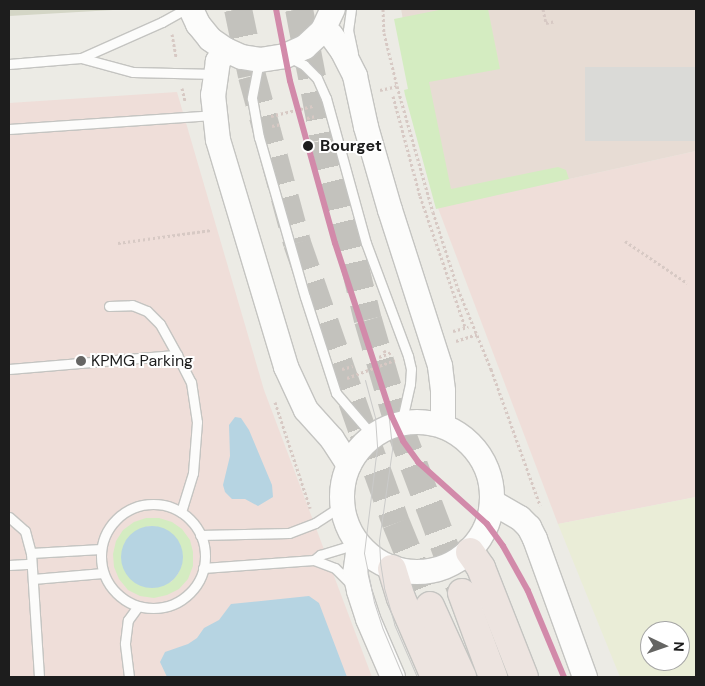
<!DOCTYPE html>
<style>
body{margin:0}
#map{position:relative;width:705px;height:686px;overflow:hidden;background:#ecebe5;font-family:"DM Sans",sans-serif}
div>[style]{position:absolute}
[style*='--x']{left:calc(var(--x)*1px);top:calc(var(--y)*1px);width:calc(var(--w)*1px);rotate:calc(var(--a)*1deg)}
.commercial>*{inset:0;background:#efded9}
.military>*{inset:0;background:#e7dcd4}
.construction>*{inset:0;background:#d4d6c6}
.farmland>*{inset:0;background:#eaedd7}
.grass>*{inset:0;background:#d4ecc1}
.parking>*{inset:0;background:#dadad7;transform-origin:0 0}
.water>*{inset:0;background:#b6d4e2}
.round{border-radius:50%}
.trunk-tunnel>*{height:28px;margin-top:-14px;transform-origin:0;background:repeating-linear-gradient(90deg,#c3c2bd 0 28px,transparent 0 42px)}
.path>*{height:3px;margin-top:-1.5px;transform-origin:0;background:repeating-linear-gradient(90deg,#d7c9c4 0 2.5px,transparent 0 5px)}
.roads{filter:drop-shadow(1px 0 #c4c4c1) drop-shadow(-1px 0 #c4c4c1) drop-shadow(0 1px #c4c4c1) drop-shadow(0 -1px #c4c4c1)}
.service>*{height:9px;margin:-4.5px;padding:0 4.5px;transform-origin:4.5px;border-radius:4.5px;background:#fcfcfb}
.service>.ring{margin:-4.5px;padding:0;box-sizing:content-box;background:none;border:9px solid #fcfcfb;border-radius:50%}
.tertiary>*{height:24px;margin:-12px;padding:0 12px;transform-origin:12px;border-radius:12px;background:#fcfcfb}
.tertiary>.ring{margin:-12px;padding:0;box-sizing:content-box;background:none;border:24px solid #fcfcfb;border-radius:50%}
.trunk>*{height:28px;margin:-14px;padding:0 14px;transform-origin:14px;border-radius:14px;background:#ede4e0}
.tram>*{height:1px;margin:-0.5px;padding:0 0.5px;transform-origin:0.5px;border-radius:0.5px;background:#cacac9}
.tram-1>*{height:6px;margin:-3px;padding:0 3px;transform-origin:3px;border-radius:3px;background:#d28aaa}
.dots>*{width:14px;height:14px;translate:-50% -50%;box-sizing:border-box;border:2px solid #fff;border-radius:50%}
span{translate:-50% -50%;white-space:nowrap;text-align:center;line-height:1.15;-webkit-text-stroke:4px #fff;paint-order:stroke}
.stop-label{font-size:16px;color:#1d1d1d;font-weight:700}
.left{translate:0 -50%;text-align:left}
.poi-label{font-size:16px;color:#1d1d1d}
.frame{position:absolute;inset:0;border:10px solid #1d1d1d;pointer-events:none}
.north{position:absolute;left:640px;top:621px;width:50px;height:50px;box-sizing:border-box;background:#fff;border:1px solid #a5a5a5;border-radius:50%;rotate:93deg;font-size:14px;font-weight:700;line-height:20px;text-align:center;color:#1d1d1d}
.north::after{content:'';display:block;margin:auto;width:18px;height:22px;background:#656563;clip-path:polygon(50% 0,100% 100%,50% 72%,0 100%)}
</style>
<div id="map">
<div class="commercial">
<div style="clip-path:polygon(177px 92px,264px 390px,372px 677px,9px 677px,9px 103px)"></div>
<div style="clip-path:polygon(696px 151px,696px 497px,558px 524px,438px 208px)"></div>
</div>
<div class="military">
<div style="clip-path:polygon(401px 9px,696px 9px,696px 151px,438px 208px,407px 92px,416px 89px)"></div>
</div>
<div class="construction">
<div style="clip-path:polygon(9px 9px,113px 9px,113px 10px,9px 16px)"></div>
</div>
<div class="farmland">
<div style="clip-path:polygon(evenodd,696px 497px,696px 677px,620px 677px,558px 524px,696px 497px,650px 631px,680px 631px,680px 661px,650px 661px,650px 631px)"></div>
</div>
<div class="grass">
<div style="clip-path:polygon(444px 9px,488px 9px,500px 69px,429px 82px,451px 189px,558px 167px,566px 170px,569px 179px,436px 209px,405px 95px,404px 90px,408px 89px,394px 19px)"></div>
<div style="clip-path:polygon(evenodd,146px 518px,159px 518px,172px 522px,182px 529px,190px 540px,193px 552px,193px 566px,188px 579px,179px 589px,167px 595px,154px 598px,140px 596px,128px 590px,119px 579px,114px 567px,113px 554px,116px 541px,123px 530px,134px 522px,146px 518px,149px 526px,158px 527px,182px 564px,178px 574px,171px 582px,151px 588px,122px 561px,125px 542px,139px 529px,149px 526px)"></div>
</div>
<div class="parking">
<div style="left:696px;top:67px;width:74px;height:111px;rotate:90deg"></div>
</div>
<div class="water">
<div style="clip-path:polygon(235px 417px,241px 418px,249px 430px,272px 485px,273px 497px,258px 506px,245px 499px,232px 499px,225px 492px,223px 485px,230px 456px,229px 425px)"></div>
<div class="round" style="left:121px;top:526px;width:62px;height:62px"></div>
<div style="clip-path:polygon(309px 596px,319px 603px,347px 677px,167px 677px,160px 662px,165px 652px,188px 644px,197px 638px,204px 628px,219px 620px,231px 604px)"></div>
</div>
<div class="trunk-tunnel">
<div style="--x:238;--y:9;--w:68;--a:78.2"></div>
<div style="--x:252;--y:76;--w:173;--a:74.9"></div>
<div style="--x:297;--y:243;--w:200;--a:70.8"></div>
<div style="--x:363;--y:432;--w:97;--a:70.1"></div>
<div style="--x:396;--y:523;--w:90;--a:67.7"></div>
<div style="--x:299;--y:9;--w:133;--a:79.2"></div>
<div style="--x:324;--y:140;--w:185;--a:76.3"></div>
<div style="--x:368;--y:320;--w:110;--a:73.7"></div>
<div style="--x:399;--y:426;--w:178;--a:69.3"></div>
</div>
<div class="path">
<div style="--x:383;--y:9;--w:24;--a:88"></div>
<div style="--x:384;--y:33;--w:55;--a:76.2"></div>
<div style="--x:397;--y:86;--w:131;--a:74.1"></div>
<div style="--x:433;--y:212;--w:81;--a:72"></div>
<div style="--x:458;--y:289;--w:87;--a:67.6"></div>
<div style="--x:491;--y:369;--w:145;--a:70.2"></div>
<div style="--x:543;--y:9;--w:14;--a:78"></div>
<div style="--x:546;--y:23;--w:10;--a:-11"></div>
<div style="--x:172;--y:34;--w:23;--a:80"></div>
<div style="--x:182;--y:88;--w:13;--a:77"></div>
<div style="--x:380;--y:90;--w:17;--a:-13"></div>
<div style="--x:393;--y:96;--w:104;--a:74.9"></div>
<div style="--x:420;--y:196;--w:139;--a:71"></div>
<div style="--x:271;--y:116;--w:43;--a:-13.4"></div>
<div style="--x:307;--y:118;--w:9;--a:-13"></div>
<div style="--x:272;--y:126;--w:9;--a:-13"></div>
<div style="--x:625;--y:241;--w:75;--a:34.1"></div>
<div style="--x:118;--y:243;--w:94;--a:-8"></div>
<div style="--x:453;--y:331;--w:16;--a:-15"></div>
<div style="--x:456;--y:341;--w:22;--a:-18"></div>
<div style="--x:384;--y:350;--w:4;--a:63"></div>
<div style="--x:379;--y:357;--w:14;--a:-21"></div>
<div style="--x:342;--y:369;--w:11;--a:-15"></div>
<div style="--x:347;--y:378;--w:51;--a:-20.6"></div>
<div style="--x:275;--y:402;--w:112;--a:71.7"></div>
</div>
<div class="roads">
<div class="service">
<div style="--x:351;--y:9;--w:21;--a:98"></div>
<div style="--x:348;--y:30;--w:24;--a:78"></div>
<div style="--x:289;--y:57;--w:17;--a:28"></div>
<div style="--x:304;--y:65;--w:18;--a:45"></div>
<div style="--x:317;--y:78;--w:22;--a:66"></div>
<div style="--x:326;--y:98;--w:150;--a:74.6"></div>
<div style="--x:366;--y:243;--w:121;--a:69.6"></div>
<div style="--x:408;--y:356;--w:13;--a:77"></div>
<div style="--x:411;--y:369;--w:15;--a:94"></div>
<div style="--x:410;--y:384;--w:41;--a:102.7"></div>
<div style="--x:81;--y:58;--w:54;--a:15.1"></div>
<div style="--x:133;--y:72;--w:82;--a:1.4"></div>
<div style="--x:259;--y:61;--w:38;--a:101"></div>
<div style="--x:252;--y:98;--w:40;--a:80"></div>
<div style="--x:259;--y:137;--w:166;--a:74"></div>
<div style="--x:305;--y:297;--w:101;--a:72.1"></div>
<div style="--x:336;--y:393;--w:57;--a:49.3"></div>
<div style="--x:9;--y:64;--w:72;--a:-4.8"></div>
<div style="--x:81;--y:58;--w:89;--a:-24"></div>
<div style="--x:162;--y:22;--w:26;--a:-29"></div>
<div style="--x:9;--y:129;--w:204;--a:-3.9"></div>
<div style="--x:109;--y:306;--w:23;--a:-2"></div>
<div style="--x:132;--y:305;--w:16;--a:22"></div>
<div style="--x:147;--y:311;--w:18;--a:45"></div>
<div style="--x:160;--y:324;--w:35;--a:61"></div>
<div style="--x:9;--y:369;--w:169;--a:-4.8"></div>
<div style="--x:177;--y:355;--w:30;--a:63"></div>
<div style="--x:191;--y:382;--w:40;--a:81.5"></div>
<div style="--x:197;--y:422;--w:51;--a:94.5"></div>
<div style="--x:193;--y:473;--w:41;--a:107.1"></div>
<div class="ring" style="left:101px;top:504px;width:95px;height:95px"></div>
<div style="--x:9;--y:517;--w:21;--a:41"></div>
<div style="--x:25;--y:531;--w:23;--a:75"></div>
<div style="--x:31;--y:553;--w:124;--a:86.3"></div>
<div style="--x:200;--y:535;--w:89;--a:-1.3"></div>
<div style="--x:289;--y:533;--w:28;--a:-21"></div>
<div style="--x:315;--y:523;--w:31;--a:-33"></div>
<div style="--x:31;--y:553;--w:70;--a:-3.3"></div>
<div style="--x:314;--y:560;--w:22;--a:21"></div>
<div style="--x:335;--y:568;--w:23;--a:45"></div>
<div style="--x:9;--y:565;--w:22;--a:-3"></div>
<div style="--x:203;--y:568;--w:111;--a:-4.1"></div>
<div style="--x:314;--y:560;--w:8;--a:-40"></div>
<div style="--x:320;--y:555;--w:39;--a:-17"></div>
<div style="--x:33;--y:579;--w:70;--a:-4.9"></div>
<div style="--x:129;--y:677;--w:34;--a:-97"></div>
<div style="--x:125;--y:643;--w:23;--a:-83"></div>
<div style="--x:128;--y:620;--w:17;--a:-54"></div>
</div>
<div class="tertiary">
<div style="--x:191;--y:9;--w:17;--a:65"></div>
<div style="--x:198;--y:24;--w:19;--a:51"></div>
<div style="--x:210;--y:39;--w:19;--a:35"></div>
<div style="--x:226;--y:50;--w:17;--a:24"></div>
<div style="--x:242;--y:57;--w:18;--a:9"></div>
<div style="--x:260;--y:60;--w:25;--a:-9"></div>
<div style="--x:285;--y:56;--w:22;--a:-24"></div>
<div style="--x:305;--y:47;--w:25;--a:-43"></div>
<div style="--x:323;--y:30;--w:23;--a:-65"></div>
<div style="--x:323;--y:30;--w:9;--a:32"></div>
<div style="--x:331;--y:35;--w:19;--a:54"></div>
<div style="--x:342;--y:50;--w:29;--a:63"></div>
<div style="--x:355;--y:76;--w:52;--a:77.8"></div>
<div style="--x:366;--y:127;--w:86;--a:73.9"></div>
<div style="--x:390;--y:210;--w:164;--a:72.2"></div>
<div style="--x:440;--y:366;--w:25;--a:83"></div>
<div style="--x:443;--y:391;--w:34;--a:90"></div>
<div style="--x:226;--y:50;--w:14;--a:126"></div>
<div style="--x:218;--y:61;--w:34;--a:98"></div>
<div style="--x:213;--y:95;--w:45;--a:83.7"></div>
<div style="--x:218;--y:140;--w:237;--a:73.3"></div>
<div style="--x:286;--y:367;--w:47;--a:65.1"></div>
<div style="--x:306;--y:410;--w:39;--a:48"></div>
<div style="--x:332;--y:439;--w:31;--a:57"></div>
<div class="ring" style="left:342px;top:422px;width:126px;height:126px"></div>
<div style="--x:492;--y:502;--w:32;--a:30"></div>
<div style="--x:520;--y:518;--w:13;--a:45"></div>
<div style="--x:529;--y:527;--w:13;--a:63"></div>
<div style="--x:535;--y:539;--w:147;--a:70.1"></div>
<div style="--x:359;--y:546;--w:27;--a:98"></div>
<div style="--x:355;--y:573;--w:18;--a:77"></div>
<div style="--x:359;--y:591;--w:29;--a:72"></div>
<div style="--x:368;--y:619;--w:63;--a:66.7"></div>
</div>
<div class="trunk">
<div style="--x:470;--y:552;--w:19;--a:55"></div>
<div style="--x:481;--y:568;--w:117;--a:68.5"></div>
<div style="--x:392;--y:569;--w:30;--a:73"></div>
<div style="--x:401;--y:598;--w:86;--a:66.7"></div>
<div style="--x:462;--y:593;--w:90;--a:69.7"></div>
<div style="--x:430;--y:606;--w:78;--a:65.7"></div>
</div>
</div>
<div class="tram">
<div style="--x:379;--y:378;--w:42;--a:76.3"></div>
<div style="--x:389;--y:419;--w:31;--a:84"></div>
<div style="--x:392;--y:450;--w:91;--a:98.2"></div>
<div style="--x:379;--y:540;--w:22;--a:87"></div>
<div style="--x:380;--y:562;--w:26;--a:81"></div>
<div style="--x:384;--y:588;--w:37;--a:74"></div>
<div style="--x:394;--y:624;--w:58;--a:66.5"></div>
<div style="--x:365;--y:380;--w:38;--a:75"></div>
<div style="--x:375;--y:417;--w:30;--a:86"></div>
<div style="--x:377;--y:447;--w:107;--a:97"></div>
<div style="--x:364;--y:553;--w:50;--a:78.5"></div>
<div style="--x:374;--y:602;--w:26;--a:72"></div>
<div style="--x:382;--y:627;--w:54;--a:67.2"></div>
</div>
<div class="tram-1">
<div style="--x:276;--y:9;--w:73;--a:79"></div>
<div style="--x:290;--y:81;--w:168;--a:74.5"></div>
<div style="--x:335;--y:243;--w:183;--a:71.9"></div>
<div style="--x:392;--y:417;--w:26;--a:65"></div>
<div style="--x:403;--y:441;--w:26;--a:54"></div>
<div style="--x:418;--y:462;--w:93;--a:41.9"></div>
<div style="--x:487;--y:524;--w:27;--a:54"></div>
<div style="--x:503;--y:546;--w:51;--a:60.9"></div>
<div style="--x:528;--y:591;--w:93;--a:67.3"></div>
</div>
<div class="dots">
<div style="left:308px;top:146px;background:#1d1d1d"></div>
<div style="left:81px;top:361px;background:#656563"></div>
</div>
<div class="stop-label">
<span class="left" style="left:320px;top:146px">Bourget</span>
</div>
<div class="poi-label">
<span class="left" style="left:91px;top:361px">KPMG Parking</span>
</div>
<div class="frame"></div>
<div class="north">N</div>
</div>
